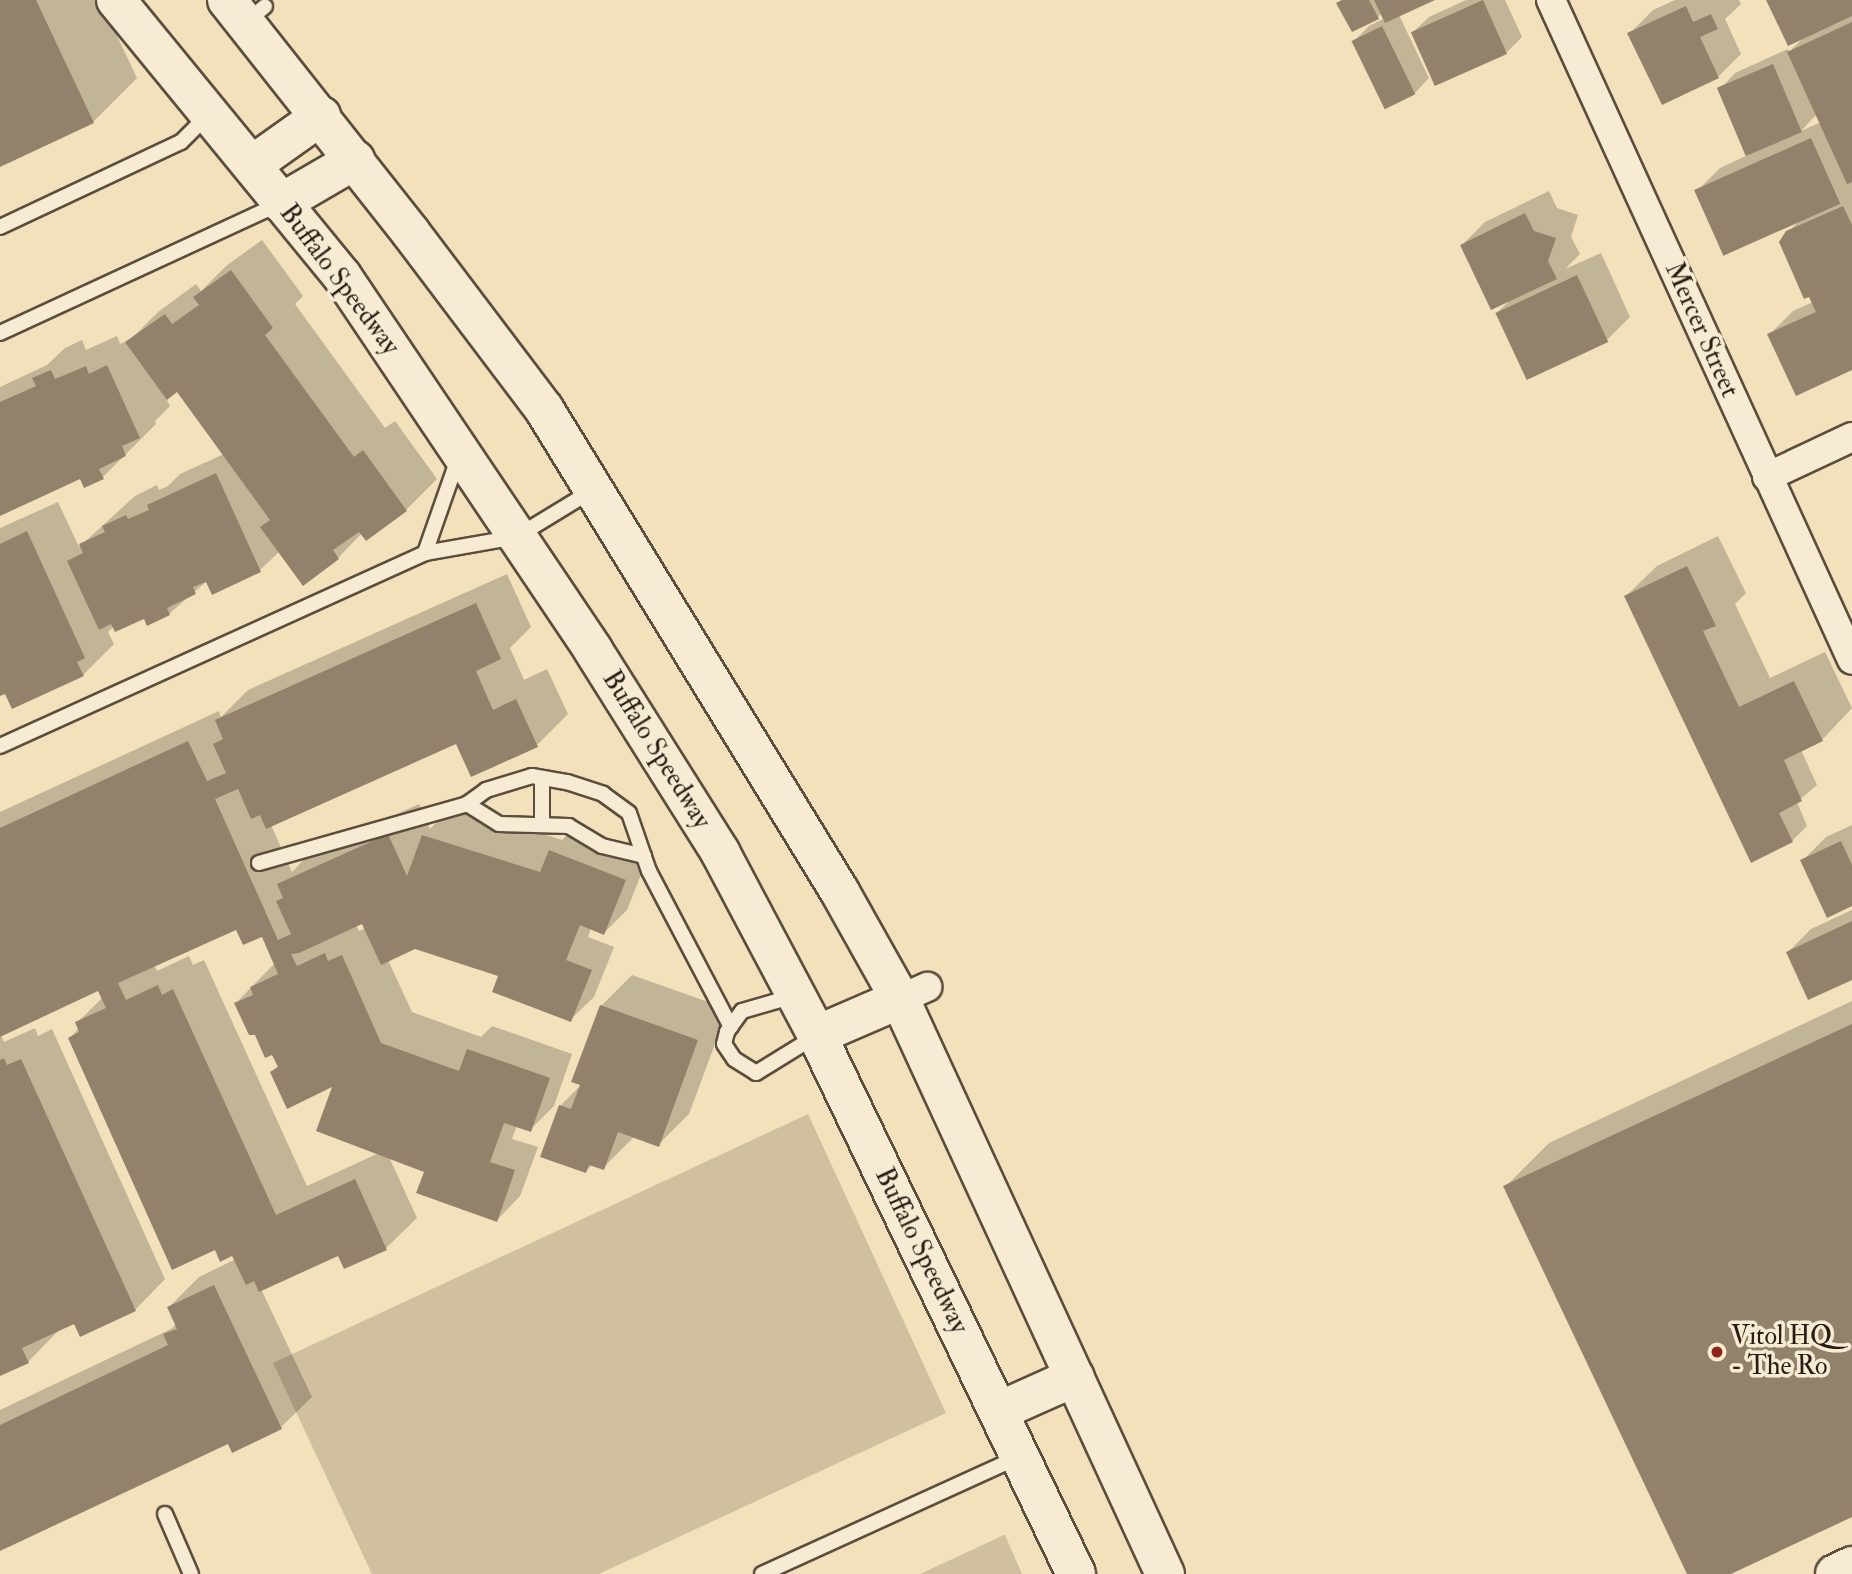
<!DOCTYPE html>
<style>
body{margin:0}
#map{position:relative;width:1852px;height:1574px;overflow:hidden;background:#f3e1bc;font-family:"IM FELL Double Pica",serif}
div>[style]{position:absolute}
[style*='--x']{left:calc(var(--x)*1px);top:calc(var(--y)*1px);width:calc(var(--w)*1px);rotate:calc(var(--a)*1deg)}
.green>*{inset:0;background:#d1c09f}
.shadow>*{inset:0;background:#0003}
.building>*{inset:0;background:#93826b;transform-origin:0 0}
.roads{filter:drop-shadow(2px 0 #5c4d3e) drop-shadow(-2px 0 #5c4d3e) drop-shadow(0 2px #5c4d3e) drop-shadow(0 -2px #5c4d3e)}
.lane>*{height:14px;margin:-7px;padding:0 7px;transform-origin:7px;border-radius:7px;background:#f7ecd3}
.street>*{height:28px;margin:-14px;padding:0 14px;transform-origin:14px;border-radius:14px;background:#f7ecd3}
.secondary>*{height:38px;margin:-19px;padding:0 19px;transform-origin:19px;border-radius:19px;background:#f7ecd3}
.dots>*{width:19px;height:19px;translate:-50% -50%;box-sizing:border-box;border:4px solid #f7ecd3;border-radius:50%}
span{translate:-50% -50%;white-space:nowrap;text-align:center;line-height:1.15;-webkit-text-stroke:7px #f7ecd3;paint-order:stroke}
.street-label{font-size:26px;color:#2a1c14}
.poi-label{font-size:26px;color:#2a1c14}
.left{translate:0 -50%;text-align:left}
</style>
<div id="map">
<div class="green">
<div style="clip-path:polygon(808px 1114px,946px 1413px,599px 1574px,372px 1574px,273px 1363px)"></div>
<div style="clip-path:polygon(1005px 1535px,1022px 1574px,920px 1574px,1004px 1535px)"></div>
</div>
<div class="shadow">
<div style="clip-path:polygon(0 0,100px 0,137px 78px,93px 122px,0 165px)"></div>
<div style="clip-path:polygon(1341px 0,1431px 0,1399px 15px,1429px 78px,1414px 94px,1353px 42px,1369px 26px,1385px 18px,1382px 13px,1378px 17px,1339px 3px)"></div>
<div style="clip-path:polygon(1466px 0,1505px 0,1522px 37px,1506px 53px,1436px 84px,1413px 32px,1429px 17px)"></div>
<div style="clip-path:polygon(1675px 0,1739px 0,1741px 4px,1725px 19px,1741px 54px,1718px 77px,1629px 34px,1653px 10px)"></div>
<div style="clip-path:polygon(evenodd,1768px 0,1852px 0,1852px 368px,1770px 334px,1793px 311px,1813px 302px,1788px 232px,1799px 221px,1697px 191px,1720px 168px,1748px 155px,1720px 89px,1735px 73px,1788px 49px,1789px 52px,1804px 37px,1768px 0,1817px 114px,1821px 122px,1801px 131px,1817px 114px)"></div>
<div style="clip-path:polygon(1549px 191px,1557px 208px,1578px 215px,1571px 237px,1580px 254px,1565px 269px,1601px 253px,1630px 317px,1607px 340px,1497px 313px,1509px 301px,1462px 245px,1485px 222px)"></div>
<div style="clip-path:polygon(262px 240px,303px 296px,295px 304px,385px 428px,395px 421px,437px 479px,406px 510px,366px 538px,362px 533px,338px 558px,280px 551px,260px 570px,213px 592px,207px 581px,169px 614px,145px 617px,114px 626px,108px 632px,114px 644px,83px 675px,0 694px,0 528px,58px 502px,79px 547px,135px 496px,157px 485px,159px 490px,168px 486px,180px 474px,224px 454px,178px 390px,166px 398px,170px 406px,155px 421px,156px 424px,103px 477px,81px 477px,0 515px,0 387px,47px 365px,65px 348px,82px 340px,86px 350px,117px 336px,120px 344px,130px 340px,158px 312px,196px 284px,201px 291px,226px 266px)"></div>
<div style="clip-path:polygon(1718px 536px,1746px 593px,1735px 604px,1770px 678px,1825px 652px,1852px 708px,1822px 740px,1801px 750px,1817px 785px,1797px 802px,1807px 826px,1792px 841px,1626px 596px,1657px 566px)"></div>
<div style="clip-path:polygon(evenodd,507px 574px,531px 627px,510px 648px,524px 680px,547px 669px,568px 714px,537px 745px,472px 774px,457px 741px,271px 825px,292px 872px,309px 854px,419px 804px,430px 829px,454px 805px,562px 840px,574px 828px,648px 857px,627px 910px,604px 933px,591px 928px,588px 937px,614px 947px,594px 997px,570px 1020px,500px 976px,415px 947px,388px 960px,412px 1012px,481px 1037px,492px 1026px,572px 1054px,554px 1106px,530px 1130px,517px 1125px,512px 1139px,538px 1147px,520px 1196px,497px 1220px,427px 1171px,389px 1157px,417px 1218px,386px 1248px,339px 1254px,261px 1289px,312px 1397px,281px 1427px,229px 1441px,0 1549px,0 1410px,171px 1329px,176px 1324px,169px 1307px,199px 1277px,236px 1259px,233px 1253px,216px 1248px,70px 1038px,79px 1028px,77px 1023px,103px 997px,99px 989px,1px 1035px,4px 1042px,35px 1028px,38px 1036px,52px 1029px,165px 1279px,135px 1310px,75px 1322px,58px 1331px,28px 1362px,0 1374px,0 812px,219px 711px,221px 717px,248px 690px,507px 574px,363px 922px,366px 928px,359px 931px,356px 925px,363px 922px,507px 574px,237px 928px,262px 934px,275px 963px,236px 1003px,273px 1053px,279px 1065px,272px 1072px,335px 1084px,379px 1153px,307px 1186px,204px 960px,193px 965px,189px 956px,157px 971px,154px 965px,237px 928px)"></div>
<div style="clip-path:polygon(1852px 825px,1852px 904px,1802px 861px,1826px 837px)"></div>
<div style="clip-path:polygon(1852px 910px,1852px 978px,1788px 952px,1811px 929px)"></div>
<div style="clip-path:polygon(632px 975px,728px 1009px,689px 1114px,658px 1145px,635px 1136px,603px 1168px,593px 1164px,586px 1171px,560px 1106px,582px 1084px,601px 1006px)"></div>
<div style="clip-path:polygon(1852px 1001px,1852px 1515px,1727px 1574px,1689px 1574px,1505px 1187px,1549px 1143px)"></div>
</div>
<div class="building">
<div style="clip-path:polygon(0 0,36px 0,94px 123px,0 167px)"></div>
<div style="clip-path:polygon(1342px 0,1369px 0,1379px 19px,1352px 32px,1336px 3px)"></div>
<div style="clip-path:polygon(1374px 0,1435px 0,1385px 23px)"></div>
<div style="left:1483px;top:0;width:59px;height:79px;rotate:66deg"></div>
<div style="clip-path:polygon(1766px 0,1852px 0,1852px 16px,1788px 46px)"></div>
<div style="clip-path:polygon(1686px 6px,1693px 22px,1711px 14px,1718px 29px,1700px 37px,1719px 78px,1662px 105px,1627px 33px)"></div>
<div style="clip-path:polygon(1852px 22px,1852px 182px,1847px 184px,1787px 52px)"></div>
<div style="left:1382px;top:26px;width:76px;height:34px;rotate:64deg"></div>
<div style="left:1773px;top:64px;width:74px;height:61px;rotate:67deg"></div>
<div style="left:1811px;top:138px;width:72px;height:128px;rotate:66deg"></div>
<div style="clip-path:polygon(1843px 206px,1852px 225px,1852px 370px,1796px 396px,1767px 334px,1816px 312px,1809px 297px,1804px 299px,1779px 242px,1786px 231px)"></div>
<div style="clip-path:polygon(1525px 213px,1534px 231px,1556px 238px,1548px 261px,1557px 279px,1491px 310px,1460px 245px)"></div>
<div style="clip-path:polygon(231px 270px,273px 328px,265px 335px,354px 457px,363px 450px,407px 511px,366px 541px,359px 532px,333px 550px,339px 559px,303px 586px,260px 527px,270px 520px,177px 392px,167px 400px,125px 342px,165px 314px,172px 324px,199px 305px,193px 297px)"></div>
<div style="left:1577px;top:275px;width:74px;height:90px;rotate:65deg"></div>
<div style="clip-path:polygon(107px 365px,140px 438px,122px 446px,126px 456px,99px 469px,104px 479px,84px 488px,80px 479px,0 516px,0 402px,36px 386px,32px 378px,51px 370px,55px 379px,86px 366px,89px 374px)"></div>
<div style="clip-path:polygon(216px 473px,261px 572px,212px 595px,206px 582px,193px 587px,196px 594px,167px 608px,170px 615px,147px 626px,144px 619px,115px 632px,111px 624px,99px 630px,67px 561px,83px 553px,79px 544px,105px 532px,102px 526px,126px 515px,128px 519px,149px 510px,147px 505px)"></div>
<div style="clip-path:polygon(27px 531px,85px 658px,77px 662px,84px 676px,12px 709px,5px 694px,0 696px,0 544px)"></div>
<div style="clip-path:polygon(1687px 566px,1716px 626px,1703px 631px,1739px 707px,1794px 681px,1823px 741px,1784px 760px,1802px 801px,1779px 813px,1793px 842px,1751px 863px,1624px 596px)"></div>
<div style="clip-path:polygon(476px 603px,501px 659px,476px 671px,493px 710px,516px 699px,538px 747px,471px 777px,456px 744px,266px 829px,260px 815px,251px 819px,238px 789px,215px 799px,278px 940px,291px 934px,276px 901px,283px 898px,277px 884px,388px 834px,407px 876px,422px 835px,540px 872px,549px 850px,626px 880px,604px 935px,580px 925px,566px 960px,592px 970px,571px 1022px,492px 992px,498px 976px,415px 949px,381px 965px,362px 924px,299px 953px,291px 954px,297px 966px,325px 953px,328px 961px,342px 955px,381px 1043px,459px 1071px,467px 1049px,550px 1078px,531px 1132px,504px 1123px,490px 1162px,515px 1170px,497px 1222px,416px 1193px,424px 1172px,316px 1131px,332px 1087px,287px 1109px,270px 1072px,278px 1067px,272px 1055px,265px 1058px,255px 1035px,249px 1035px,234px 1003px,253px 995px,250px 987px,278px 974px,262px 937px,243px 945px,236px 930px,118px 983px,126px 1000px,158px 985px,162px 995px,173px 989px,276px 1215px,355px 1179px,387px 1250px,344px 1269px,338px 1256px,259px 1292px,254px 1281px,246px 1285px,232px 1256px,220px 1262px,215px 1250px,172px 1270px,68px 1038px,79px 1032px,75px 1022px,106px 1008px,98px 991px,0 1037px,0 828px,188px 741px,207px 781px,226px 773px,213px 744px,223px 739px,215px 720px)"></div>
<div style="clip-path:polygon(1841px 841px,1852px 865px,1852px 906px,1827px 918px,1800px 860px)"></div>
<div style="clip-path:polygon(1852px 921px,1852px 980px,1808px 1000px,1786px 952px)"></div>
<div style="clip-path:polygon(600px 1005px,698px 1040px,659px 1147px,618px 1132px,604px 1170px,589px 1165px,586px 1173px,540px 1157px,559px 1105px,571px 1109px,580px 1085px,571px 1082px)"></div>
<div style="clip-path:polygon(1852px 1024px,1852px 1517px,1731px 1574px,1687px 1574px,1503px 1186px)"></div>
<div style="clip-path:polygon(4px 1058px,7px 1065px,21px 1059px,136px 1311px,80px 1337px,74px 1324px,22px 1348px,29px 1363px,0 1376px,0 1060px)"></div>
<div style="clip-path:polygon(214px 1285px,282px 1429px,232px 1453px,228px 1444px,0 1551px,0 1425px,168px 1345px,163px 1334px,177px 1329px,167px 1307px)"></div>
</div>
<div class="roads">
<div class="lane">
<div style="--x:245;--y:23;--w:26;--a:-40"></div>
<div style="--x:0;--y:227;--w:200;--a:-25.2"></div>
<div style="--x:181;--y:142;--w:40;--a:-45"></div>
<div style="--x:0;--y:333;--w:310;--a:-24.8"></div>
<div style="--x:425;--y:553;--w:100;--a:-70.7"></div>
<div style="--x:0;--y:746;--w:467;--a:-24.4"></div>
<div style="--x:425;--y:553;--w:92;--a:-10"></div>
<div style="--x:516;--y:537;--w:90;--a:-31.4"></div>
<div style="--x:542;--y:778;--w:46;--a:90"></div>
<div style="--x:644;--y:856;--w:43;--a:-166.6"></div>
<div style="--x:602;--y:846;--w:39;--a:-149"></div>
<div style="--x:569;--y:826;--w:70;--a:-178.4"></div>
<div style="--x:499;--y:824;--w:38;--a:-148"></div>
<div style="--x:467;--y:804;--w:24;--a:-36"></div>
<div style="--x:486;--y:790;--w:48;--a:-16.9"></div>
<div style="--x:532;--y:776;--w:36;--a:10"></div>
<div style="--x:567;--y:782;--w:38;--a:18"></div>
<div style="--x:603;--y:794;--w:32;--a:36"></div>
<div style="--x:629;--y:813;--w:61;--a:71"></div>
<div style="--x:649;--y:871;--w:176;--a:62.3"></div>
<div style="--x:259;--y:863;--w:216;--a:-15.8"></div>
<div style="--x:794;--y:996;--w:54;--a:163.9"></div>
<div style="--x:742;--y:1011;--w:26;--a:126"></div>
<div style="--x:727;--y:1032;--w:12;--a:104"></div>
<div style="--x:724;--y:1044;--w:18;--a:56"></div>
<div style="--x:734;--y:1059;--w:26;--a:32"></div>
<div style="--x:756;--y:1073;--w:70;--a:-31.7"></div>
<div style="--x:165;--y:1514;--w:65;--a:66.6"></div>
<div style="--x:762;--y:1574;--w:282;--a:-24.5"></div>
</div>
<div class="street">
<div style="--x:1551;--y:0;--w:725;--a:65.48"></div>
<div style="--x:1767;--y:477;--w:94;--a:-25.2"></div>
<div style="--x:900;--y:999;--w:30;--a:-24"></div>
</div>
<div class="secondary">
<div style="--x:116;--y:0;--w:357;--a:50.7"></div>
<div style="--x:342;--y:276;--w:450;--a:56.1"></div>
<div style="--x:593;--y:650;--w:239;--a:57.8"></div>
<div style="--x:720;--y:852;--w:207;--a:62.1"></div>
<div style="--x:817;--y:1035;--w:598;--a:64.33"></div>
<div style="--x:227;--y:0;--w:297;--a:51.7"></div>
<div style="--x:411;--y:233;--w:221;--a:52.9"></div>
<div style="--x:544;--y:409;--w:566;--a:58.5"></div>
<div style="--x:840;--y:892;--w:123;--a:60.7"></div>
<div style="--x:900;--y:999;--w:633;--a:65.26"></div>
<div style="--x:252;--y:165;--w:85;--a:-35.4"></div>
<div style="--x:281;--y:203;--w:86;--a:-30.2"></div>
<div style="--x:817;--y:1035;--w:90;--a:-23.4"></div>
<div style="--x:999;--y:1411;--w:83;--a:-24.1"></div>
<div style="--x:1835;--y:1574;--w:19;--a:-25"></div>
</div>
</div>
<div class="dots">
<div style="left:1717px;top:1352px;background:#8f2418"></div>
</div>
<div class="street-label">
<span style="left:339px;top:280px;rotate:53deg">Buffalo Speedway</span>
<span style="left:1701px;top:330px;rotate:66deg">Mercer Street</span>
<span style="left:656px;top:750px;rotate:58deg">Buffalo Speedway</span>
<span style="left:921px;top:1251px;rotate:64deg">Buffalo Speedway</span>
</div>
<div class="poi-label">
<span class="left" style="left:1731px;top:1352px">Vitol HQ<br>- The Ro</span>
</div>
</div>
